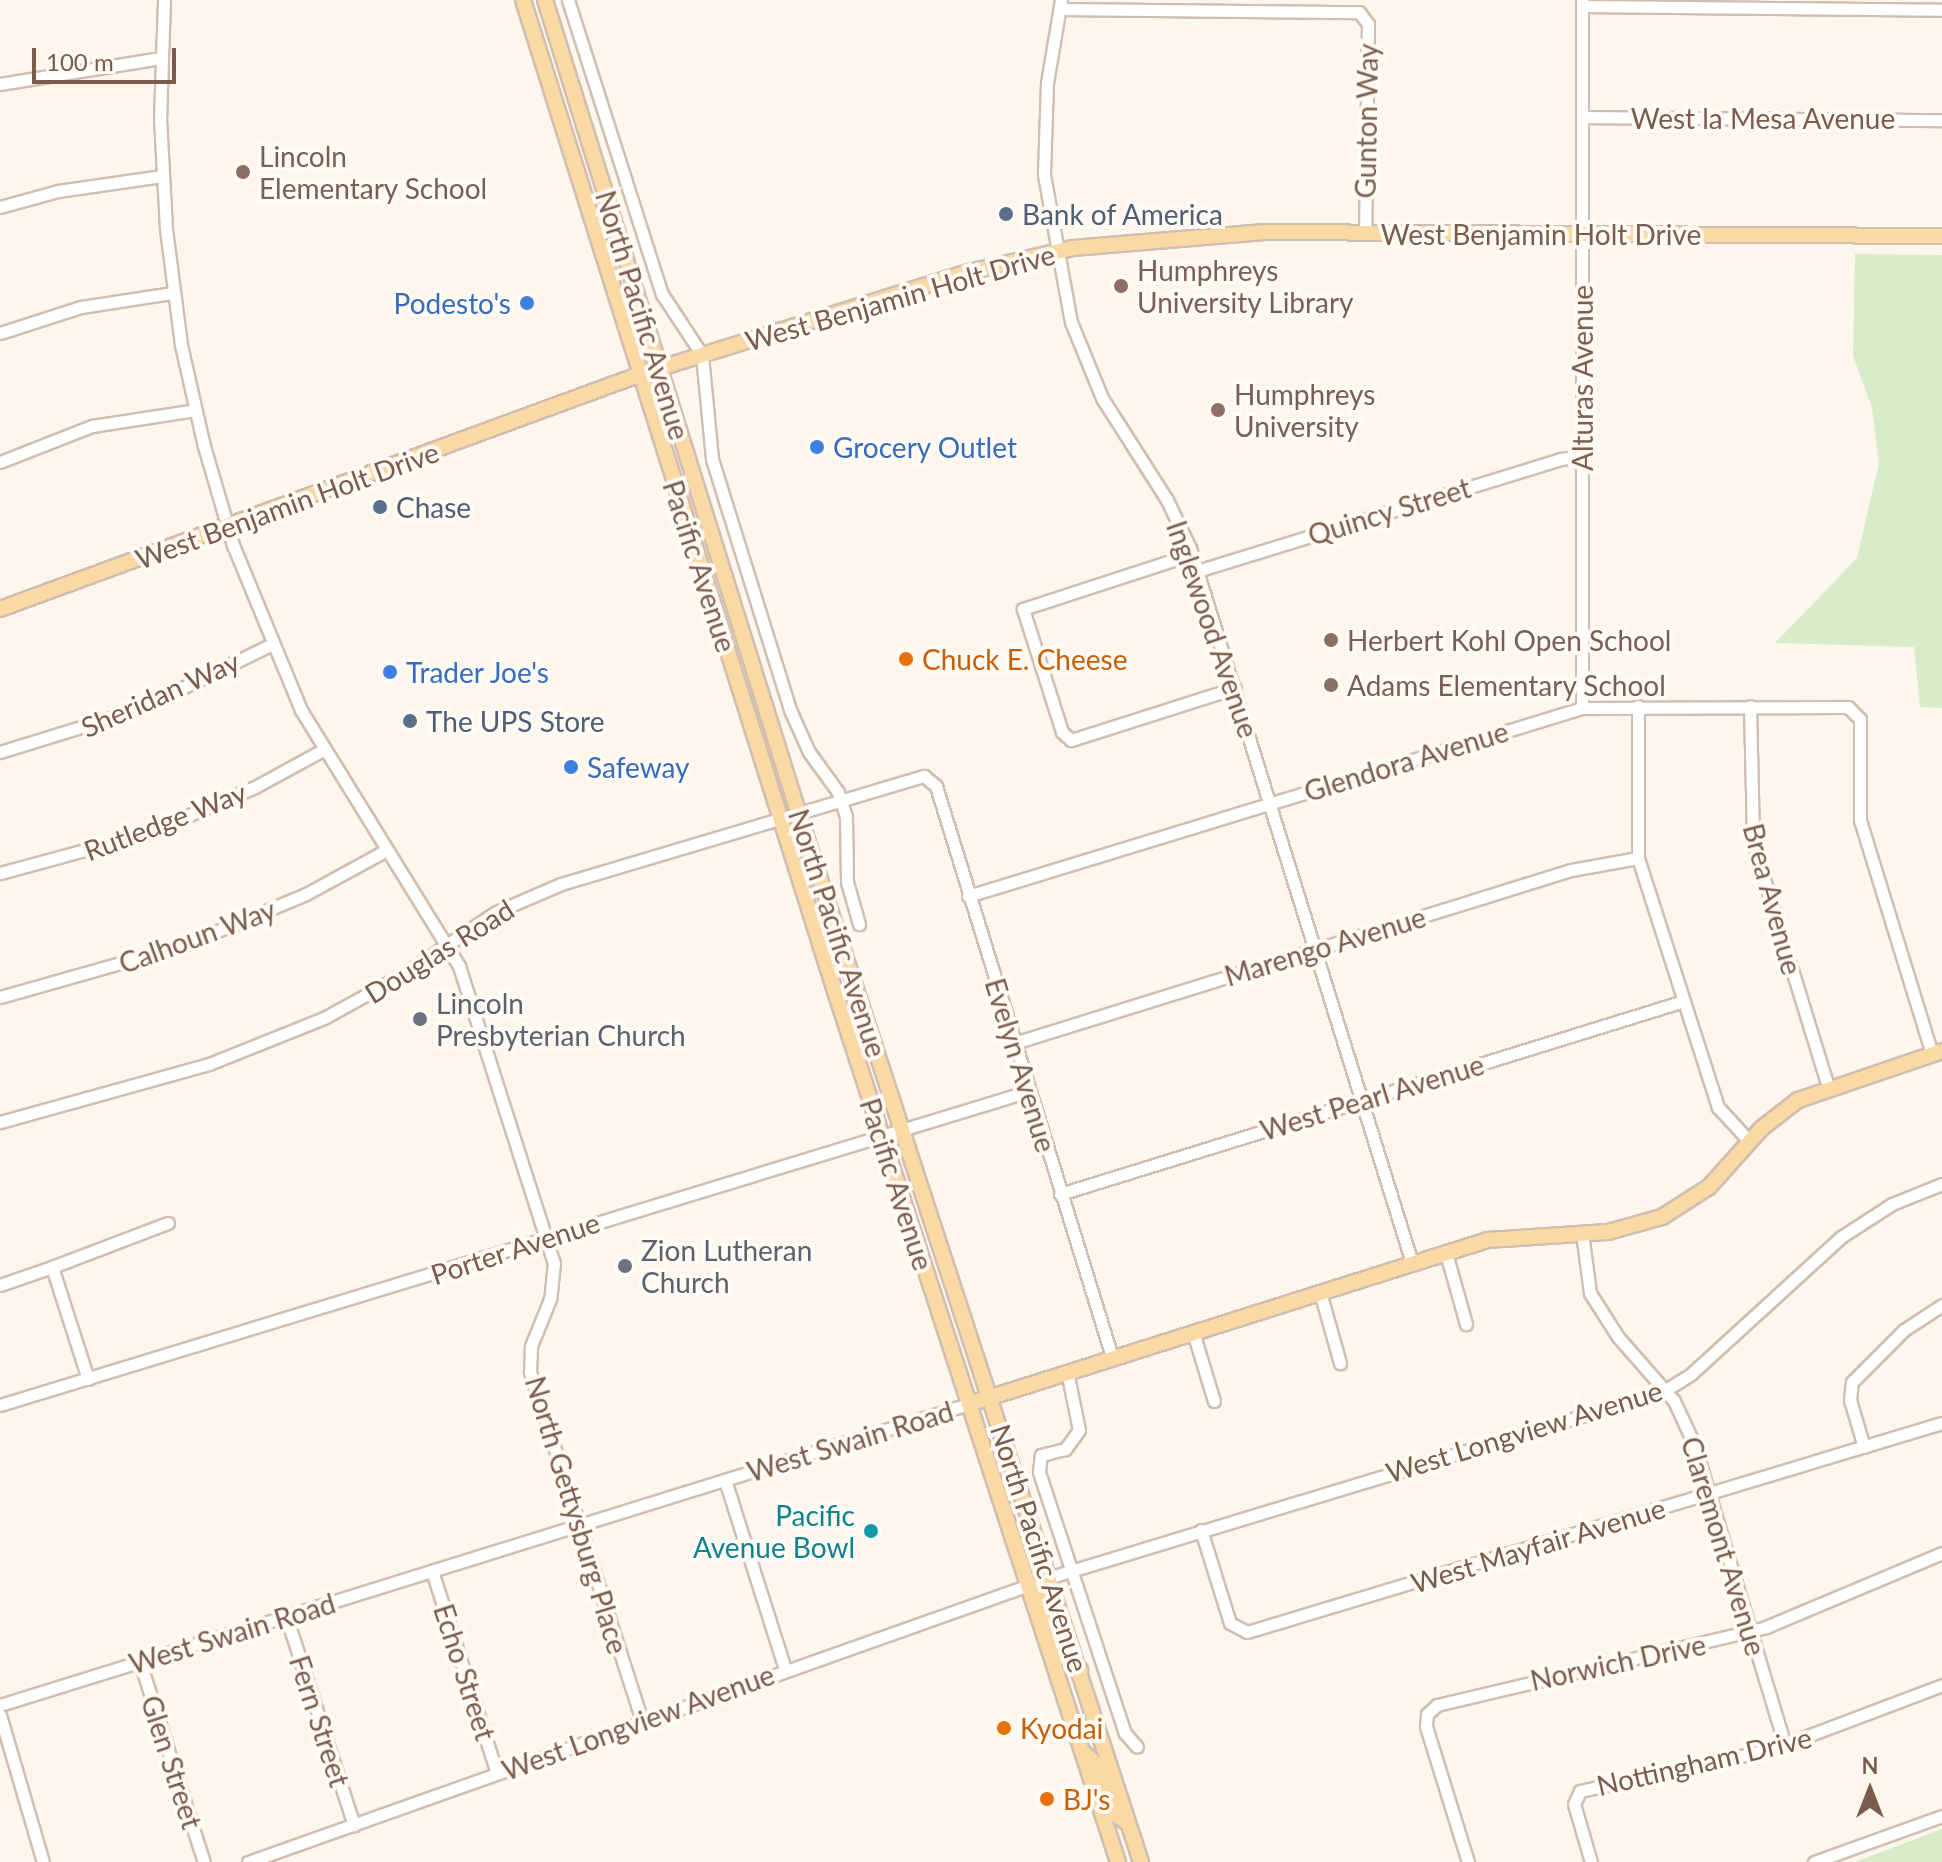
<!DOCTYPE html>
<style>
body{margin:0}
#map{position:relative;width:1942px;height:1862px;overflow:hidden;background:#fdf6ec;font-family:Lato,sans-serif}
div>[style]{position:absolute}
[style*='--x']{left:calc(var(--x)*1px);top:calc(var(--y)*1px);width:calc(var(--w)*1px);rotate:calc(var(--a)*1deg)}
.green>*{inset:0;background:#d8ecc9}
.roads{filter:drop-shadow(2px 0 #d1beb0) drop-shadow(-2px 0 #d1beb0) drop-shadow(0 2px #d1beb0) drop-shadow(0 -2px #d1beb0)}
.minor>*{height:11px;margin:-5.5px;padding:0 5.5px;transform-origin:5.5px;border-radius:5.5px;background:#fff}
.major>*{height:14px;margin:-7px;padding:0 7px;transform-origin:7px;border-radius:7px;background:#fbd9a5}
.dots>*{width:22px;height:22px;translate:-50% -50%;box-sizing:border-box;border:4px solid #fffaf3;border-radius:50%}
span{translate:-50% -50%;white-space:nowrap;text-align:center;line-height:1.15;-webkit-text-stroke:8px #fffaf3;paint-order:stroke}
.street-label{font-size:28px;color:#7a5c4d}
.education-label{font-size:28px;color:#785e54}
.left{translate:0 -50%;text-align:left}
.service-label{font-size:28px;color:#4e5e75}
.shop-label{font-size:28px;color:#366cbe}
.right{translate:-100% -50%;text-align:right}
.food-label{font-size:28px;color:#c56008}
.worship-label{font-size:28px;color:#5b616d}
.culture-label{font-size:28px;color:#0d838f}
.north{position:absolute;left:1830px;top:1750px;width:80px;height:80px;-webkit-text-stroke:6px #fffaf3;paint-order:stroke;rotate:0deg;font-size:22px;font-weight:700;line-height:32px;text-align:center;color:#7a5c4d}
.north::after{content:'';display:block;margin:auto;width:28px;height:36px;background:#7a5c4d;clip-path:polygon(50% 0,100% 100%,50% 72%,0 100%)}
.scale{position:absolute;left:32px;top:48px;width:144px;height:36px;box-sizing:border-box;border:4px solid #7a5c4d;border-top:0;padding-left:10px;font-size:24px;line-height:28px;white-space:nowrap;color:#7a5c4d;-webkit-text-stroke:6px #fffaf3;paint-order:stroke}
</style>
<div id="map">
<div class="green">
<div style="clip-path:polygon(1855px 254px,1942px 255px,1942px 708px,1920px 707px,1914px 647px,1775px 643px,1857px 558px,1879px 463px,1872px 408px,1853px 356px)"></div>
<div style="clip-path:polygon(1942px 1829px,1942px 1862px,1855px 1862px)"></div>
</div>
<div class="roads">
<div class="minor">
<div style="--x:164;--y:0;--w:118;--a:91.9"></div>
<div style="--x:160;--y:118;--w:111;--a:86.9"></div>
<div style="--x:166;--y:229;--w:117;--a:82.6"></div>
<div style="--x:181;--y:345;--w:104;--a:77.2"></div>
<div style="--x:204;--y:446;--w:103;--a:73.7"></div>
<div style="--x:233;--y:545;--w:178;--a:67.6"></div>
<div style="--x:301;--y:710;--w:301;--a:58.3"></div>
<div style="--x:459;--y:966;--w:312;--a:72.3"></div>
<div style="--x:554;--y:1263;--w:36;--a:96"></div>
<div style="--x:550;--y:1299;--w:51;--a:112"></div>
<div style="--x:531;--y:1346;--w:26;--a:92"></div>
<div style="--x:530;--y:1372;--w:367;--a:72.2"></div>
<div style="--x:568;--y:0;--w:309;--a:72.3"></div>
<div style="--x:662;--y:294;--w:73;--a:56.7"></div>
<div style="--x:702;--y:355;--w:104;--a:84.5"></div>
<div style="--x:712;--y:459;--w:265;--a:72.7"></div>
<div style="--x:791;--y:712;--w:44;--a:65.8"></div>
<div style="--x:809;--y:752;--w:49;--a:54.1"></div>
<div style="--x:838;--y:792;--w:26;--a:72"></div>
<div style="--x:846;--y:817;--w:65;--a:89.1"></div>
<div style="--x:847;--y:882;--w:44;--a:74.1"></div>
<div style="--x:1061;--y:0;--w:84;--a:99.6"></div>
<div style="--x:1047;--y:83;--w:92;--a:91.9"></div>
<div style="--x:1044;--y:175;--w:149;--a:79.6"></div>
<div style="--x:1071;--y:322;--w:82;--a:67.8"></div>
<div style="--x:1102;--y:398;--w:121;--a:57.5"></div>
<div style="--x:1167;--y:500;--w:53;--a:64.4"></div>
<div style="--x:1190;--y:548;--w:749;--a:72.75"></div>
<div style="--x:1582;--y:6;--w:360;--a:0.6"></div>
<div style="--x:1060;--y:9;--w:299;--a:0.6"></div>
<div style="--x:1359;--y:12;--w:15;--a:53"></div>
<div style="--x:1368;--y:24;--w:209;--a:90.8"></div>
<div style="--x:0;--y:84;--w:162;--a:-9.2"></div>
<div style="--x:1584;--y:117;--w:358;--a:0.5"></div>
<div style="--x:0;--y:207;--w:60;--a:-15.4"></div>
<div style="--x:58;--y:191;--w:105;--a:-8.2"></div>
<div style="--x:0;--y:333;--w:85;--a:-17.8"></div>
<div style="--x:81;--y:307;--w:93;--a:-8.7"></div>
<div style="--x:0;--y:462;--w:99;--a:-21.4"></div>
<div style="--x:92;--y:426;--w:104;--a:-8.8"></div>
<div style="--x:1192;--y:554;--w:178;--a:162"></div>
<div style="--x:1023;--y:609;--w:129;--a:72.4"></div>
<div style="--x:1062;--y:732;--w:12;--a:42"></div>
<div style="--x:1071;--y:740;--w:172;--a:-17.6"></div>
<div style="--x:1197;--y:571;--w:380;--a:-17.1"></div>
<div style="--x:1560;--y:459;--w:22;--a:-8"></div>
<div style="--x:1638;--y:706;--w:152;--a:90"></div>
<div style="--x:1638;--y:858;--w:262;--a:72.2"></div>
<div style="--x:1718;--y:1107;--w:47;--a:47.6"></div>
<div style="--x:1750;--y:706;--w:137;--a:88.7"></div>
<div style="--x:1753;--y:843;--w:255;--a:72.9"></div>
<div style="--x:1582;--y:708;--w:708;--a:-90"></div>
<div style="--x:0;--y:752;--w:145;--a:-17.2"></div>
<div style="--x:139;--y:709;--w:148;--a:-26"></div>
<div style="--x:0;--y:873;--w:152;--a:-15.2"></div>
<div style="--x:147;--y:833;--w:117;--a:-23.1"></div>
<div style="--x:255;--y:787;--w:77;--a:-28.6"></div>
<div style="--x:968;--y:896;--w:642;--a:-17.02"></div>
<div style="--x:1582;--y:708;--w:266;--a:-0.2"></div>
<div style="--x:1848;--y:707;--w:17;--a:45"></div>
<div style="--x:1860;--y:719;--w:101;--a:90"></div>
<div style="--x:1860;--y:820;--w:245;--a:72.9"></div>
<div style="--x:0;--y:997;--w:191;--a:-15.8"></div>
<div style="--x:184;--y:945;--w:132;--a:-22.7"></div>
<div style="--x:306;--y:894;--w:90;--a:-28.6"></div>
<div style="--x:1014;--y:1043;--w:583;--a:-17.25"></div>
<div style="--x:1571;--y:870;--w:68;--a:-10.2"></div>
<div style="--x:0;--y:1122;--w:217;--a:-15.5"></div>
<div style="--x:209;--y:1064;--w:124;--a:-21.8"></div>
<div style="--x:324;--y:1018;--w:89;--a:-28.9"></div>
<div style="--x:402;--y:975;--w:113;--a:-33.8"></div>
<div style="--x:496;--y:912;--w:71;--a:-23.3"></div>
<div style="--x:561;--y:884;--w:379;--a:-16.6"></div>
<div style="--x:924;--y:776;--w:16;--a:40"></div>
<div style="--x:936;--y:786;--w:598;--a:72.87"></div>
<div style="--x:1060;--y:1194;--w:653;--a:-17.19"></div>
<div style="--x:1582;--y:1233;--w:61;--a:82.4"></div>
<div style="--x:1590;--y:1293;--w:52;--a:57.5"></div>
<div style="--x:1618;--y:1337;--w:85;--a:48.8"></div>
<div style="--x:1674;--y:1401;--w:47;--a:65.1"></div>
<div style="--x:1694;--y:1444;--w:314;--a:73.2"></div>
<div style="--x:1446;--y:1253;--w:74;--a:74.3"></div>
<div style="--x:0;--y:1285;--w:55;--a:-19.1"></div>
<div style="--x:1320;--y:1292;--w:74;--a:74.3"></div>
<div style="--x:1193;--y:1332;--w:72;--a:73.1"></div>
<div style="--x:1067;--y:1371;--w:60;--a:78.5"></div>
<div style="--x:1079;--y:1430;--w:24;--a:126"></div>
<div style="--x:1065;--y:1449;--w:25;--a:166"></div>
<div style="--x:1041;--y:1455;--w:17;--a:97"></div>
<div style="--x:1039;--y:1472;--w:275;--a:71.8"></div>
<div style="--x:1125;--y:1733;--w:18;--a:49"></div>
<div style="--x:88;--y:1379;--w:118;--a:-107.8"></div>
<div style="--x:52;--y:1267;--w:124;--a:-20.8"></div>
<div style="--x:0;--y:1405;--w:1076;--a:-16.97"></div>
<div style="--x:1864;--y:1447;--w:49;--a:-106.6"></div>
<div style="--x:1850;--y:1400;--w:18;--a:-84"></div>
<div style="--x:1852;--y:1382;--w:74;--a:-45"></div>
<div style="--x:1904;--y:1330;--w:45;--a:-33.3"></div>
<div style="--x:725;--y:1480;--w:198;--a:72.4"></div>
<div style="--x:1201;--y:1530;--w:97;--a:72.7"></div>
<div style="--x:1230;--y:1623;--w:19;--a:28"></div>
<div style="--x:1247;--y:1632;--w:726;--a:-16.74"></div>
<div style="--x:432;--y:1571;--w:212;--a:72.2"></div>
<div style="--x:1051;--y:1577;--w:641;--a:-16.88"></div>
<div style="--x:1664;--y:1391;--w:32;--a:-32"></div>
<div style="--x:1691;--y:1374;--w:203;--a:-42.4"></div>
<div style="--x:1841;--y:1237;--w:61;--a:-32.9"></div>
<div style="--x:1892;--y:1204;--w:54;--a:-21.8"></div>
<div style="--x:286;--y:1616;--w:220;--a:72"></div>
<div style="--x:140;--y:1662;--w:210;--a:72.3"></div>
<div style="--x:0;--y:1705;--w:1015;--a:-17.26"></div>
<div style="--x:0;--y:1715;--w:153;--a:73.7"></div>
<div style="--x:248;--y:1862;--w:829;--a:-19.53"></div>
<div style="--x:1468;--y:1862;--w:142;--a:-107.2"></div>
<div style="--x:1426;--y:1726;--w:12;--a:-85"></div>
<div style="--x:1427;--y:1714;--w:13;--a:-42"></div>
<div style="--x:1437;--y:1705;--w:338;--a:-13.3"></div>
<div style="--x:1766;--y:1627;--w:191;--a:-22.8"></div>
<div style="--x:1591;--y:1862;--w:60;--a:-106.3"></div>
<div style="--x:1574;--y:1804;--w:14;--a:-65"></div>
<div style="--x:1580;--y:1791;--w:198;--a:-12.3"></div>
<div style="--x:1773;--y:1749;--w:181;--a:-20.7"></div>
<div style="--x:1814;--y:1862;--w:136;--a:-19.8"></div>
</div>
<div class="major">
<div style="--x:523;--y:0;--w:1033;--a:72.53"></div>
<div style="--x:833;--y:985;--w:922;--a:72"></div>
<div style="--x:545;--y:0;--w:854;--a:72.69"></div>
<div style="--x:799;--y:815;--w:1101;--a:71.91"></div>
<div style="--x:0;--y:609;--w:683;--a:-20.13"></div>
<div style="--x:641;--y:374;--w:343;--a:-17.3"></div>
<div style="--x:969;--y:272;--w:107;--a:-13"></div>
<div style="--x:1073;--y:248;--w:192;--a:-4.8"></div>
<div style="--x:1264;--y:232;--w:678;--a:0.34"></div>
<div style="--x:969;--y:1404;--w:544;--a:-17.54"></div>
<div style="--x:1488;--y:1240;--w:120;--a:-3.8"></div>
<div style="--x:1608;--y:1232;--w:56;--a:-15.5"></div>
<div style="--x:1662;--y:1217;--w:56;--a:-32.6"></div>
<div style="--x:1709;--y:1187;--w:79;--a:-48.1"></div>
<div style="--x:1762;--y:1128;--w:46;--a:-37.9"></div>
<div style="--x:1798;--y:1100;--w:152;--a:-18.8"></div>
<div style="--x:1029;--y:1585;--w:16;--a:27"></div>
<div style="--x:1043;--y:1592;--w:66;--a:72.4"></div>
<div style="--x:1063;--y:1655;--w:23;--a:41"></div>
<div style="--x:1083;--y:1752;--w:19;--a:43"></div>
<div style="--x:1097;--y:1765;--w:49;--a:72.3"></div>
<div style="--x:1112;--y:1812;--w:19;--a:35"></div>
</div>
</div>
<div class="dots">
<div style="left:243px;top:172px;background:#8d6e63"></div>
<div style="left:1006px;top:214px;background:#5c6f8a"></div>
<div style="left:1121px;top:286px;background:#8d6e63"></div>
<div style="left:527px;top:303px;background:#3f7fe0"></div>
<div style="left:1218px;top:410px;background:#8d6e63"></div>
<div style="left:817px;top:447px;background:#3f7fe0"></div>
<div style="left:380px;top:507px;background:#5c6f8a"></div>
<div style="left:1331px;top:640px;background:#8d6e63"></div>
<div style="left:906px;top:659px;background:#e8710a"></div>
<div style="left:390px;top:672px;background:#3f7fe0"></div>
<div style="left:1331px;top:685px;background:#8d6e63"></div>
<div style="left:410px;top:721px;background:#5c6f8a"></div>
<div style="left:571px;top:767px;background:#3f7fe0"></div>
<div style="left:420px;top:1019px;background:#6b7280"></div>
<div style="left:625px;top:1266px;background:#6b7280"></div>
<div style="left:871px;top:1531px;background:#0f9aa8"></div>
<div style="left:1004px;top:1728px;background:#e8710a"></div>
<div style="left:1047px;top:1799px;background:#e8710a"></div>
</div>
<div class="street-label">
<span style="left:1763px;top:118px">West la Mesa Avenue</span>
<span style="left:1366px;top:121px;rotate:-89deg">Gunton Way</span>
<span style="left:1541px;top:234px">West Benjamin Holt Drive</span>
<span style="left:900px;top:297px;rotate:-16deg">West Benjamin Holt Drive</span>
<span style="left:643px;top:315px;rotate:73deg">North Pacific Avenue</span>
<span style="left:1582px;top:378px;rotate:-90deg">Alturas Avenue</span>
<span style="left:287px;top:505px;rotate:-20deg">West Benjamin Holt Drive</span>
<span style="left:1389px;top:511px;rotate:-17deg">Quincy Street</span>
<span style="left:700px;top:566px;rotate:72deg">Pacific Avenue</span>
<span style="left:1213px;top:629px;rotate:71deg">Inglewood Avenue</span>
<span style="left:160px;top:694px;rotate:-24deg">Sheridan Way</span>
<span style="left:1406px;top:761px;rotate:-17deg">Glendora Avenue</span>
<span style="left:165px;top:821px;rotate:-21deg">Rutledge Way</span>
<span style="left:1773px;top:899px;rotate:75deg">Brea Avenue</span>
<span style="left:838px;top:933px;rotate:72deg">North Pacific Avenue</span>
<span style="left:197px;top:936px;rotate:-20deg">Calhoun Way</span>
<span style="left:1325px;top:946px;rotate:-17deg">Marengo Avenue</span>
<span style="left:439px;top:951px;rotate:-32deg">Douglas Road</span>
<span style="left:1021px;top:1065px;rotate:73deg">Evelyn Avenue</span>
<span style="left:1372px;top:1097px;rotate:-17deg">West Pearl Avenue</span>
<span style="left:897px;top:1184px;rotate:72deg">Pacific Avenue</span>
<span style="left:515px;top:1248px;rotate:-18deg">Porter Avenue</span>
<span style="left:1524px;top:1431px;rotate:-17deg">West Longview Avenue</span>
<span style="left:850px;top:1441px;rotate:-17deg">West Swain Road</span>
<span style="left:577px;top:1515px;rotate:73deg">North Gettysburg Place</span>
<span style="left:1538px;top:1545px;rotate:-17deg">West Mayfair Avenue</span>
<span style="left:1724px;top:1546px;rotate:73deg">Claremont Avenue</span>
<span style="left:1040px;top:1548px;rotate:72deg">North Pacific Avenue</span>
<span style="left:232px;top:1633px;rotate:-17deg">West Swain Road</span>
<span style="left:1618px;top:1662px;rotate:-12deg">Norwich Drive</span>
<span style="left:465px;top:1672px;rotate:72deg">Echo Street</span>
<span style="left:320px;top:1721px;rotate:72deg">Fern Street</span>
<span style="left:638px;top:1722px;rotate:-20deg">West Longview Avenue</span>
<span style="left:1704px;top:1761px;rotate:-13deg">Nottingham Drive</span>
<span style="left:172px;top:1762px;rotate:72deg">Glen Street</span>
</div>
<div class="education-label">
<span class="left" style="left:259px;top:172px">Lincoln<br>Elementary School</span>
<span class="left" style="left:1137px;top:286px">Humphreys<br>University Library</span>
<span class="left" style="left:1234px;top:410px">Humphreys<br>University</span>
<span class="left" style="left:1347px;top:640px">Herbert Kohl Open School</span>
<span class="left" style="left:1347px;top:685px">Adams Elementary School</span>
</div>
<div class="service-label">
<span class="left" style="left:1022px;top:214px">Bank of America</span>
<span class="left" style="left:396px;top:507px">Chase</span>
<span class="left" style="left:426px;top:721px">The UPS Store</span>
</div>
<div class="shop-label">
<span class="right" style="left:511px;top:303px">Podesto's</span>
<span class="left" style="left:833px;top:447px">Grocery Outlet</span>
<span class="left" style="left:406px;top:672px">Trader Joe's</span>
<span class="left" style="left:587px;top:767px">Safeway</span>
</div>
<div class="food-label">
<span class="left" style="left:922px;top:659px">Chuck E. Cheese</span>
<span class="left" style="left:1020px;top:1728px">Kyodai</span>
<span class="left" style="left:1063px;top:1799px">BJ's</span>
</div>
<div class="worship-label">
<span class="left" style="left:436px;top:1019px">Lincoln<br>Presbyterian Church</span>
<span class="left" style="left:641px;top:1266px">Zion Lutheran<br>Church</span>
</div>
<div class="culture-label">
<span class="right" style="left:855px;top:1531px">Pacific<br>Avenue Bowl</span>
</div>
<div class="north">N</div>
<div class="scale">100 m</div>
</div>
